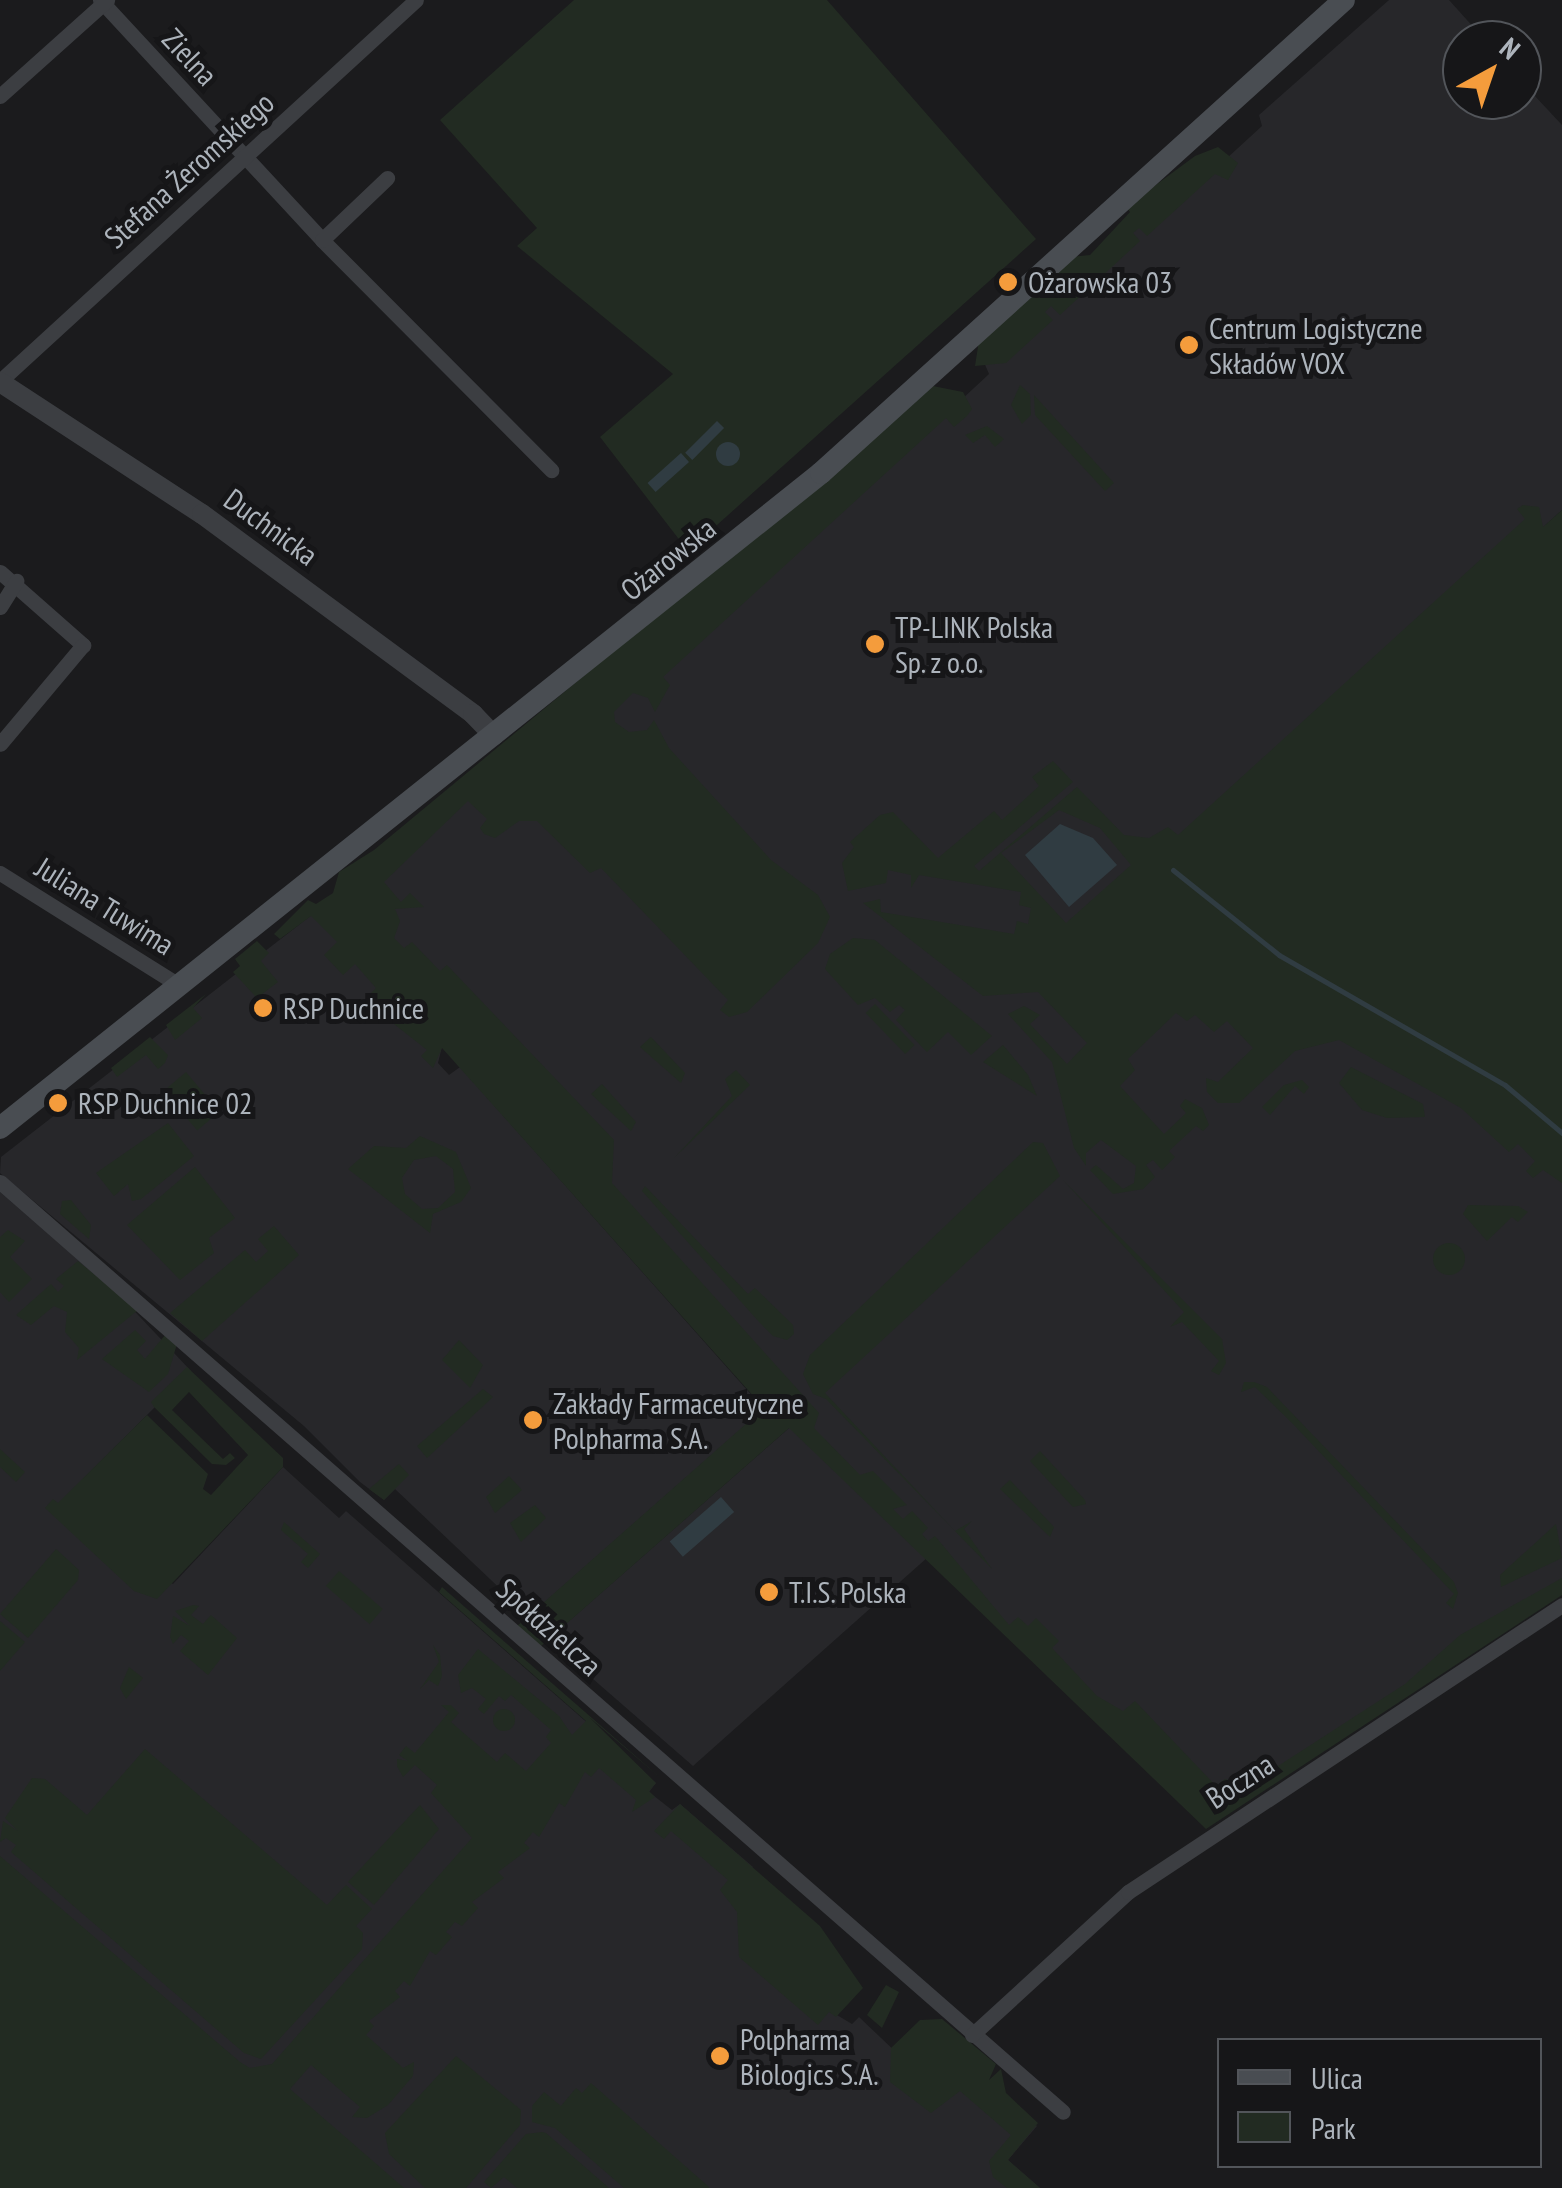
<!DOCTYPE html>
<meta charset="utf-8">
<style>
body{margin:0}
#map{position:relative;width:1562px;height:2188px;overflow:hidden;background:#1b1b1d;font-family:"PT Sans Narrow",sans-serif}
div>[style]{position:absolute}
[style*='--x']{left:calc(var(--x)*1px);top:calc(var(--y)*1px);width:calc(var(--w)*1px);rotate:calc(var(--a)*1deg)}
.built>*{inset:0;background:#27272a}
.green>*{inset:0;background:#222b22;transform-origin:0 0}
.round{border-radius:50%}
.water>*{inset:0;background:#303c42;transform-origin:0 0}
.stream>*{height:5px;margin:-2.5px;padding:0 2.5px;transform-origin:2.5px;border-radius:2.5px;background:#303c42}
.minor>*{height:15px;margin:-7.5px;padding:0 7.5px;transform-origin:7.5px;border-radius:7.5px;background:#3c3e42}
.tertiary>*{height:20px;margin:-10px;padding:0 10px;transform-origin:10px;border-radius:10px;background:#3c3e42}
.secondary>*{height:22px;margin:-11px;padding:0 11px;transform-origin:11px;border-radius:11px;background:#494d52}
.dots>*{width:28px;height:28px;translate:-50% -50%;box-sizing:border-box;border:5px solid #161618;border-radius:50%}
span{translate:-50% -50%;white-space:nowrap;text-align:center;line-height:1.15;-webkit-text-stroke:10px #161618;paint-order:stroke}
.street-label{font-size:30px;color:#adb4bc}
.poi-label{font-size:30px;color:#adb4bc}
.left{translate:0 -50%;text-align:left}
.legend{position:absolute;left:1217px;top:2038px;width:325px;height:130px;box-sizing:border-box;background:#161618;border:2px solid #52555a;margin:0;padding:12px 18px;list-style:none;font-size:30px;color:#adb4bc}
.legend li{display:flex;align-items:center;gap:20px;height:50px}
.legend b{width:50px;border:2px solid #52555a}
.north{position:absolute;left:1442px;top:20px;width:100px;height:100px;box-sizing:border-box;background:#161618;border:2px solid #52555a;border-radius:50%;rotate:40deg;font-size:28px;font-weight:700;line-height:40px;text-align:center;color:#adb4bc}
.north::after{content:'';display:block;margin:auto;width:35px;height:45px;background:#f49c3c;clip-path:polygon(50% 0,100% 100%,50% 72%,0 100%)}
</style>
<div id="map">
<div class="built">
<div style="clip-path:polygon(1389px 0,1449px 0,1485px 40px,1462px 40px,1462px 100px,1522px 100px,1522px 82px,1562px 125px,1562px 510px,1164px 872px,1562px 1149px,1562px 1586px,1199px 1821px,928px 1557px,693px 1766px,593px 1679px,600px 1669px,585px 1657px,577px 1666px,552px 1636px,789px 1428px,337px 898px,960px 401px,989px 374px,983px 360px,1212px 154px,1226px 159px,1262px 126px,1259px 115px)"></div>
<div style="clip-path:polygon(318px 910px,442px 1047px,438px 1063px,449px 1075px,460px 1067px,764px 1409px,529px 1616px,395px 1489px,384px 1500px,360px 1482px,304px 1426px,0 1173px,1px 1157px)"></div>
<div style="clip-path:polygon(0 1192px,124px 1300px,191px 1371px,58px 1504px,173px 1584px,283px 1467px,339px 1518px,346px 1511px,656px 1783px,649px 1792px,672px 1810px,680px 1804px,753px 1867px,749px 1872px,837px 2015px,852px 2024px,859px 2017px,900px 2056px,984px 2075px,1037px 2126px,1008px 2160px,1040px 2188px,385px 2188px,0 1870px)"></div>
</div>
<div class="green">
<div style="clip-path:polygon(574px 0,827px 0,1036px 239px,688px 551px,600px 437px,673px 374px,517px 246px,537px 228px,440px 120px)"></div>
<div style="clip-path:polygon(1218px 147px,1238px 163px,1228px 180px,1215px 174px,1147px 236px,1139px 228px,1133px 233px,1140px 241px,1060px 315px,1051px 306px,1045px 312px,1053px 320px,1006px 363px,975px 366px,979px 340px,1070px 257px,1090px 255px,1130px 212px,1126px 207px,1195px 156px)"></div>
<div style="clip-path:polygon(1020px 385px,1030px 394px,1031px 415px,1022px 424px,1011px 405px)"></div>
<div style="clip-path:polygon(933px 386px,963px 392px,972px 409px,967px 416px,954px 427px,946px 418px,663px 677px,670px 685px,655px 712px,648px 698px,633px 693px,614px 712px,615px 722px,629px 732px,647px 730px,654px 720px,669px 748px,771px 860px,818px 895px,830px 917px,818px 943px,747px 1012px,729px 1017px,720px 1010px,728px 1000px,601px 868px,590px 873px,537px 821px,519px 821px,495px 838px,484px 834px,480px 828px,487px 819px,468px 801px,384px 882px,401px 902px,410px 893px,424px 907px,395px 909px,400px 921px,394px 938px,404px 948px,412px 942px,440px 971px,447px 965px,614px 1140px,612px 1183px,819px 1413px,814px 1428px,860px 1475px,873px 1471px,907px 1505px,893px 1509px,903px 1519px,912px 1511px,928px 1528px,922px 1534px,928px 1541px,935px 1536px,1009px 1625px,1018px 1617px,1028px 1626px,1036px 1618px,1059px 1641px,1052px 1648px,1097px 1696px,1123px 1711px,1135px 1701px,1216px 1786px,1225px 1779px,1247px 1786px,1405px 1684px,1460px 1635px,1562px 1578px,1562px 1595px,1206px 1829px,789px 1428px,540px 1647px,517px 1626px,764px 1408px,442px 1048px,433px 1068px,421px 1056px,427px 1050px,380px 1013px,383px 1008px,369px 995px,376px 988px,355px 964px,343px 975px,324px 955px,337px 942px,311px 916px,280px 939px,274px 934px,308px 900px,316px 904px,333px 893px,339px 872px,374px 850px)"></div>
<div style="clip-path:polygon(1034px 395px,1114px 483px,1105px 491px,1035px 415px)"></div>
<div style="clip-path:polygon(987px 426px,1004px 439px,995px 447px,985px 435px,973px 443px,965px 435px)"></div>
<div style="clip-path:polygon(evenodd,1523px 505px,1539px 507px,1543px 527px,1562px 510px,1562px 1183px,1543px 1170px,1533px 1178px,1526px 1171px,1535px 1161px,1518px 1144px,1509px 1152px,1461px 1108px,1339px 1040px,1295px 1051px,1239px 1103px,1218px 1103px,1207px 1092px,1206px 1078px,1218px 1082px,1253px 1048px,1227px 1021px,1214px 1032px,1195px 1015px,1187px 1021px,1176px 1013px,1128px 1059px,1135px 1070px,1120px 1086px,1164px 1134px,1186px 1113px,1180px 1106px,1185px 1099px,1202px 1108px,1209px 1125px,1203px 1131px,1196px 1126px,1169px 1151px,1175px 1157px,1162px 1170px,1153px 1160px,1146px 1165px,1155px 1177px,1143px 1189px,1113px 1194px,1090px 1170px,1096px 1165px,1123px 1189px,1134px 1183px,1136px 1166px,1101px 1140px,1086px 1153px,1086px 1166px,1074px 1148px,1052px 1062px,1008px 1014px,1024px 1006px,1040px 1015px,1030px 1024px,1067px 1064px,1087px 1043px,1038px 992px,983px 996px,863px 903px,880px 899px,881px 912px,1014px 934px,1017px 921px,1028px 924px,1031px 908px,1019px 905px,1021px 892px,919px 875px,911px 888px,911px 875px,888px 870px,886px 883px,848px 891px,842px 863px,854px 847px,850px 842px,880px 815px,893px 812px,938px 858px,994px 811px,1002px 820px,1039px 786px,1032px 777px,1053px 761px,1073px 782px,974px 866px,979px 871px,1077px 787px,1124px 835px,1149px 838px,1168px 827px,1178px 835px,1525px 519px,1517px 509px,1523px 505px,1059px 810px,1100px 828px,1131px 865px,1066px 923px,1001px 853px,1059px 810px)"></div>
<div style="clip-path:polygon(853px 938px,875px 940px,992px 1036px,971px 1055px,948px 1032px,927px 1052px,896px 1020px,905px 1010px,899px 1005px,890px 1012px,875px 998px,858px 1005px,825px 969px,830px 954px)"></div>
<div style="clip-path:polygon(257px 941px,269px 953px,261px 961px,278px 982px,257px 998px,233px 972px,240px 966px,235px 959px)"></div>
<div style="clip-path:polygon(206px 994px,193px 1008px,202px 1018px,175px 1040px,166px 1025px)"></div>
<div style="left:875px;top:1004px;width:57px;height:13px;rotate:46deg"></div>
<div style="clip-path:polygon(150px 1037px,168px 1055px,165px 1063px,158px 1069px,146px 1055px,117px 1077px,111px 1068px)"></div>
<div style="clip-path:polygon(651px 1037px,685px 1073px,681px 1083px,640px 1047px)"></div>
<div style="clip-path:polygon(1003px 1045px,1028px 1075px,1037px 1096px,983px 1062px)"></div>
<div style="clip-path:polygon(1351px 1067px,1423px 1104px,1425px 1117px,1387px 1118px,1362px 1110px,1339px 1083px)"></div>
<div style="clip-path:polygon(736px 1070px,750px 1085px,674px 1158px,732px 1096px,725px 1079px)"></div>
<div style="left:186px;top:1072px;width:52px;height:29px;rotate:50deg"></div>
<div style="clip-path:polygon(1302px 1080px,1309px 1087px,1304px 1094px,1295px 1086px,1270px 1115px,1262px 1107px,1284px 1085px)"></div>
<div style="clip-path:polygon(602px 1084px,636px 1122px,631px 1131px,591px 1094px)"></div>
<div style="clip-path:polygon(168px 1123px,194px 1156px,141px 1199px,132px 1201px,128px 1184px,114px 1196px,96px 1173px)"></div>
<div style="clip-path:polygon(evenodd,420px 1136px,456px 1152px,471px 1188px,461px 1202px,433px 1214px,430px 1233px,348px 1169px,374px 1146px,406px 1148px,420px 1136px,436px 1156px,453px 1169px,455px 1192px,438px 1208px,422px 1209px,405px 1194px,402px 1178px,414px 1160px,436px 1156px)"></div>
<div style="clip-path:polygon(1033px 1142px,1043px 1143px,1060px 1176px,825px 1393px,955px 1531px,972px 1521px,964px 1529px,992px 1569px,826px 1399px,813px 1394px,803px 1374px,810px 1355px)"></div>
<div style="clip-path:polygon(195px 1167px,235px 1218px,209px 1238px,214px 1253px,180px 1280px,127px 1225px)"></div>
<div style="clip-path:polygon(1063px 1180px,1222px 1339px,1226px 1363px,1219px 1375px,1211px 1371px,1219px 1361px,1182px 1322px,1170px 1327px,1184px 1312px)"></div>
<div style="clip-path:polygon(645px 1186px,748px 1294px,755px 1288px,793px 1325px,794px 1334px,787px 1340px,773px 1336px,760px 1323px,642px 1191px)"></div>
<div style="clip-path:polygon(71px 1200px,91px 1225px,89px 1239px,60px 1214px,62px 1201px)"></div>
<div style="clip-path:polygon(1468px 1205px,1518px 1206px,1528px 1212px,1518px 1222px,1512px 1217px,1487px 1241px,1463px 1214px)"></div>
<div style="clip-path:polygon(274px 1226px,299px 1255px,202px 1341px,170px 1313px,245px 1250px,256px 1262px,268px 1251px,258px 1239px)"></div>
<div style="clip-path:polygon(8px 1230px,25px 1241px,10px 1257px,32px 1279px,9px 1302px,0 1292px,0 1237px)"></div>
<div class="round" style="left:1433px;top:1243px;width:32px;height:32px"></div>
<div style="clip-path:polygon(78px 1261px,138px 1310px,77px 1360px,79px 1348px,65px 1332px,67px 1312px,54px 1306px,31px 1325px,16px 1315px,51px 1284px,58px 1292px,64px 1286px,56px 1279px)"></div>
<div style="clip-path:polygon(135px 1330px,146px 1341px,137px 1350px,145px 1359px,166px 1334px,177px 1344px,168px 1374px,149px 1392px,102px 1359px)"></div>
<div style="clip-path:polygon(459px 1340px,483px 1365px,470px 1388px,442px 1360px)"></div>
<div style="clip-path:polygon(187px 1367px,283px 1458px,283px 1467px,157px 1599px,134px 1591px,45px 1508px,53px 1499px,58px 1503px,147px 1415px,208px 1474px,203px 1489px,211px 1495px,248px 1455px,189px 1392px,172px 1410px,223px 1459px,230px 1453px,235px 1458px,226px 1465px,212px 1464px,154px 1407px,151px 1402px)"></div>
<div style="clip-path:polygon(1254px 1382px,1267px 1387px,1454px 1582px,1458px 1593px,1453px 1609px,1446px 1603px,1454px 1594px,1293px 1424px,1255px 1387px,1241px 1392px,1244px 1382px)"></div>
<div style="clip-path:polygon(483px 1389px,493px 1397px,427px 1458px,417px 1446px)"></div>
<div style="clip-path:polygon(0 1449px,25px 1472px,16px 1482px,0 1467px)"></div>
<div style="clip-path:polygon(1040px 1451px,1085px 1500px,1086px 1504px,1073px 1507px,1030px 1461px)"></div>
<div style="clip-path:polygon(399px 1464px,409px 1475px,384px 1500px,369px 1489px)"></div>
<div style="clip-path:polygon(509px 1476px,522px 1490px,495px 1513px,486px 1497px)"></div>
<div style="clip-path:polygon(1010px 1480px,1054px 1527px,1050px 1537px,1000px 1489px)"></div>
<div style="clip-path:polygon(535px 1505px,546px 1518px,521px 1542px,510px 1523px)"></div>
<div style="clip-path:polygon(284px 1522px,320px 1554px,308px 1568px,301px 1562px,308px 1554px,281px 1530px)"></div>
<div style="clip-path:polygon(1556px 1524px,1562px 1558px,1501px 1587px,1500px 1575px)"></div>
<div style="clip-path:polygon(56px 1549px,79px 1570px,78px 1580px,28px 1638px,0 1614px)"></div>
<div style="left:339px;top:1571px;width:58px;height:20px;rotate:41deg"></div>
<div style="clip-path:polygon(442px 1587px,663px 1780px,589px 1717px,656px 1783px,649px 1791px,655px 1797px,632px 1812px,636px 1800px,599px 1768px,591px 1777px,585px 1772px,565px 1807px,559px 1803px,539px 1837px,533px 1832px,524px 1843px,530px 1848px,498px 1872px,504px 1878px,472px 1902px,478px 1908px,462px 1926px,455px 1922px,446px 1932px,452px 1937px,436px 1955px,430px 1951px,410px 1986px,404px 1981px,395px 1991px,400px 1997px,369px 2021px,374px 2026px,366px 2035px,403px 2068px,414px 2062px,413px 2076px,388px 2105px,367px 2118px,352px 2117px,360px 2107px,311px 2065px,290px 2089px,404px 2188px,0 2188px,0 1856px,240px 2062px,250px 2068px,272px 2064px,472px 1838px,431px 1793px,437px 1785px,415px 1765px,403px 1777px,397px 1766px,397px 1759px,408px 1761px,399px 1755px,406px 1746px,415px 1753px,449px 1712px,441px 1705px,451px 1705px,459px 1713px,451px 1722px,497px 1762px,505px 1753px,526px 1771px,551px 1743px,546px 1737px,551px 1730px,511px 1695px,505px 1701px,499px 1696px,484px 1714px,478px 1709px,486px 1699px,472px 1688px,461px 1693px,458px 1675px,478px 1649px,559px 1716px,572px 1735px,586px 1721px,439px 1592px)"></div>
<div style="clip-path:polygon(193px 1605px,199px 1606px,191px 1615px,203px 1624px,211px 1615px,237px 1638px,208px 1675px,180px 1651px,189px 1641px,181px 1635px,173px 1644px,170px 1637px,173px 1616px,190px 1626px,175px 1611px)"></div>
<div style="clip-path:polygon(0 1621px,25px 1642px,0 1671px)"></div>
<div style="clip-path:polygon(433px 1645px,440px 1655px,442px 1676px,438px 1686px,429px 1680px,420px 1689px,439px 1662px)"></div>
<div style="clip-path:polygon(129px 1667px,143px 1678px,126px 1699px,120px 1688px)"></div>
<div class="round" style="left:493px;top:1709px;width:22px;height:22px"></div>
<div style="clip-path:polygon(145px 1749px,327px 1905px,346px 1885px,372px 1909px,356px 1926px,363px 1933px,362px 1949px,261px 2059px,244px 2053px,11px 1852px,16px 1845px,6px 1838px,0 1842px,3px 1821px,18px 1831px,5px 1818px,32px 1778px,45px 1779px,87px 1815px)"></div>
<div style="clip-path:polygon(680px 1804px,820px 1926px,863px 1988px,836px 2017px,829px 2012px,818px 2025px,739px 1957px,737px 1912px,720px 1890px,728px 1880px,671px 1831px,664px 1839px,654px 1831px)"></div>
<div style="clip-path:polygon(420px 1805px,439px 1829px,374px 1905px,348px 1882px)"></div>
<div style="clip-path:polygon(886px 1985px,899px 1992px,882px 2028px,867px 2015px)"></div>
<div style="clip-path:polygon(942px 2019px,996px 2064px,989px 2080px,1001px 2069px,1006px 2093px,1038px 2123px,1008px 2160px,1040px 2188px,1007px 2188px,993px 2177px,989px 2161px,1011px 2135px,960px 2091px,931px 2113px,890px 2082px,891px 2048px,920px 2020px)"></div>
<div style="clip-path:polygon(456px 2056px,521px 2110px,520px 2125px,466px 2188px,425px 2188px,389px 2154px,385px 2133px)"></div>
<div style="clip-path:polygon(591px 2083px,709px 2187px,709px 2188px,624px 2188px,555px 2128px,532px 2122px,532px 2106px,544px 2092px,561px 2106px,576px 2088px,582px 2093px)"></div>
<div style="clip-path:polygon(542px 2132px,546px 2133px,609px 2188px,517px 2188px,504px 2177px,491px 2188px,484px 2182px,526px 2134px)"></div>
</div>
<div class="water">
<div style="left:717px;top:421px;width:10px;height:45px;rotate:45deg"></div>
<div class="round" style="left:716px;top:442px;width:24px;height:24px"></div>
<div style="left:681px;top:453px;width:12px;height:45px;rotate:48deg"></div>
<div style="clip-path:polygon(1060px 824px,1093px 838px,1117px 865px,1069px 907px,1025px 855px)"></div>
<div style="left:721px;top:1497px;width:20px;height:68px;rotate:49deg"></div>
</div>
<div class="stream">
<div style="--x:1173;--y:870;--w:136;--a:38.7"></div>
<div style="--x:1279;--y:955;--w:261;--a:29.9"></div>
<div style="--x:1505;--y:1085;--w:75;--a:40.1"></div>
</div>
<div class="minor">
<div style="--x:100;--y:0;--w:327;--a:47.2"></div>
<div style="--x:322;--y:240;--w:325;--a:45.1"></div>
<div style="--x:0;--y:96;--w:144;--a:-41.9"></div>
<div style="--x:322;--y:240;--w:90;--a:-43.6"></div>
<div style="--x:0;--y:381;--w:564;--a:-42.49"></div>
<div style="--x:0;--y:572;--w:111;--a:41.3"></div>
<div style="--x:83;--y:645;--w:129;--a:130"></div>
<div style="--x:0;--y:607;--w:31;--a:-58"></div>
<div style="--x:0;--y:873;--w:213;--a:32.1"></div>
<div style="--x:0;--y:1182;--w:1412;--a:41.18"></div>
<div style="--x:972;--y:2035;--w:212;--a:-42.5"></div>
<div style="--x:1128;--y:1892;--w:520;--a:-33.48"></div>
</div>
<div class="tertiary">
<div style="--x:0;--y:382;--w:241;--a:33.2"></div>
<div style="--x:202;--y:514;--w:337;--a:36.4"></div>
<div style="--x:473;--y:714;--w:30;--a:46"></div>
</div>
<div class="secondary">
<div style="--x:0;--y:1128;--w:1050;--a:-38.58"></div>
<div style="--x:821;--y:473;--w:705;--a:-42.13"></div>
</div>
<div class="dots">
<div style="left:1008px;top:282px;background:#f49c3c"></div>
<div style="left:1189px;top:345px;background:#f49c3c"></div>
<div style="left:875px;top:644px;background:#f49c3c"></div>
<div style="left:263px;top:1008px;background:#f49c3c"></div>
<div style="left:58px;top:1103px;background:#f49c3c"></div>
<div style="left:533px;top:1420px;background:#f49c3c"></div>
<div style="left:769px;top:1592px;background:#f49c3c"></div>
<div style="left:720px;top:2056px;background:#f49c3c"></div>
</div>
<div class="street-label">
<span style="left:190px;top:57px;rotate:47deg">Zielna</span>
<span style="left:189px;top:170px;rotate:-42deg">Stefana Żeromskiego</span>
<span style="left:271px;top:527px;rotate:36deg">Duchnicka</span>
<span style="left:668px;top:559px;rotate:-39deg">Ożarowska</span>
<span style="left:105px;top:906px;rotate:32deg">Juliana Tuwima</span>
<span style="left:549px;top:1627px;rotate:42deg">Spółdzielcza</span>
<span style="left:1240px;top:1781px;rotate:-33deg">Boczna</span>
</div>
<div class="poi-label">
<span class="left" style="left:1028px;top:282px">Ożarowska 03</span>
<span class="left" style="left:1209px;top:345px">Centrum Logistyczne<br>Składów VOX</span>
<span class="left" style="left:895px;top:644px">TP-LINK Polska<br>Sp. z o.o.</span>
<span class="left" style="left:283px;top:1008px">RSP Duchnice</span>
<span class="left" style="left:78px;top:1103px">RSP Duchnice 02</span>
<span class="left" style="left:553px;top:1420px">Zakłady Farmaceutyczne<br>Polpharma S.A.</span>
<span class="left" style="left:789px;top:1592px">T.I.S. Polska</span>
<span class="left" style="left:740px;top:2056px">Polpharma<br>Biologics S.A.</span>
</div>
<ul class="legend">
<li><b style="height:12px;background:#494d52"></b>Ulica</li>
<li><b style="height:28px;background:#222b22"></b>Park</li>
</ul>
<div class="north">N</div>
</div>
